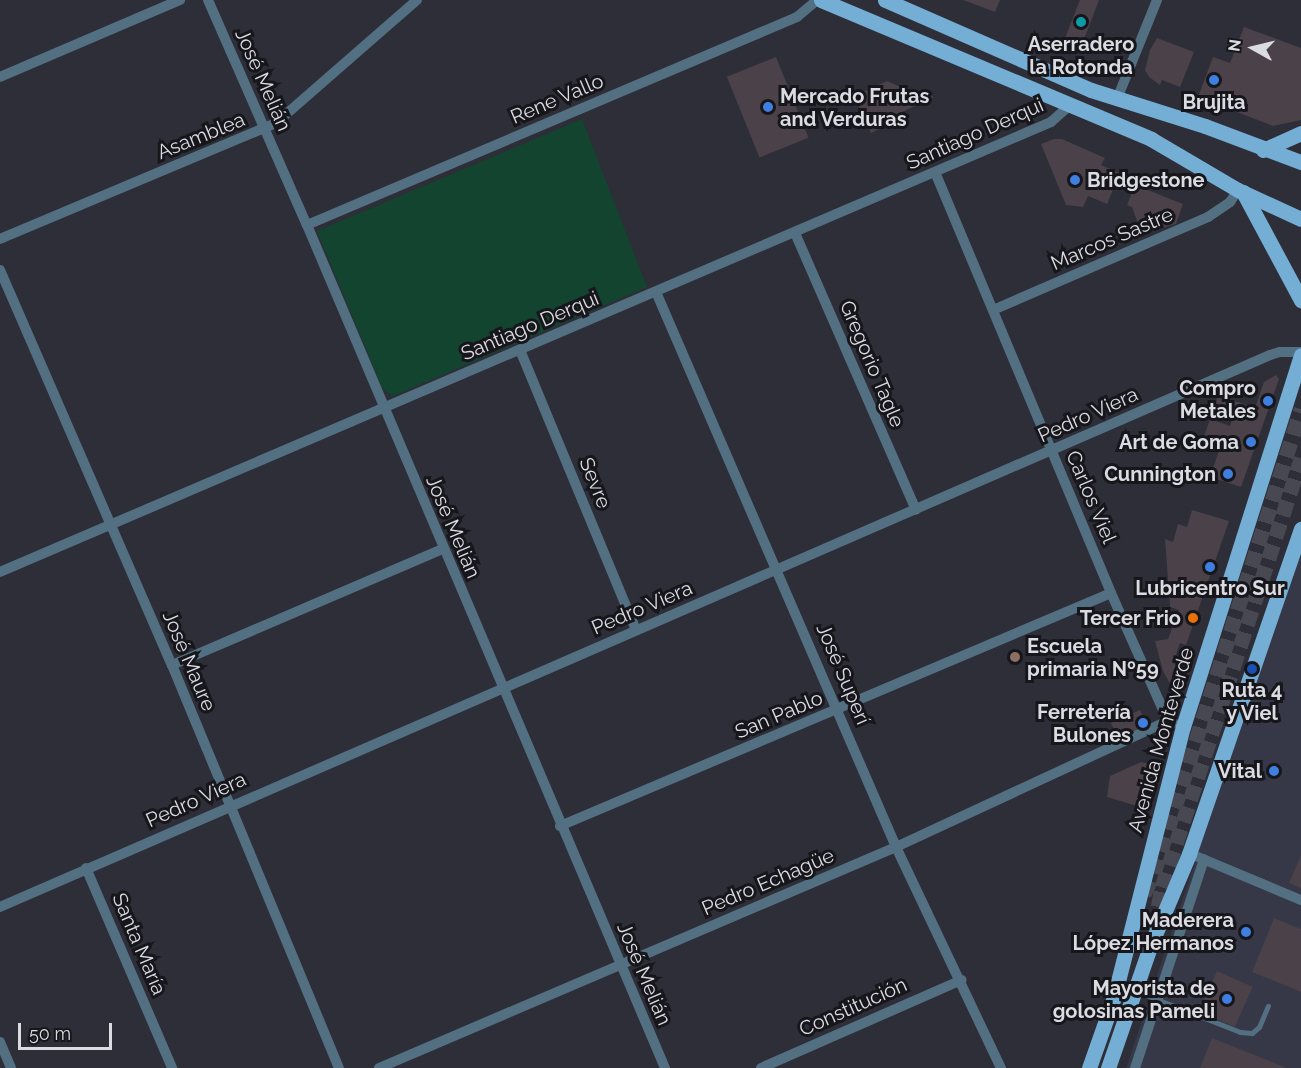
<!DOCTYPE html>
<meta charset="utf-8">
<style>
body{margin:0}
#map{position:relative;width:1301px;height:1068px;overflow:hidden;background:#2d2e37;font-family:Raleway,sans-serif}
div>[style]{position:absolute}
[style*='--x']{left:calc(var(--x)*1px);top:calc(var(--y)*1px);width:calc(var(--w)*1px);rotate:calc(var(--a)*1deg)}
.built>*{inset:0;background:#363747}
.green>*{inset:0;background:#12442f}
.building>*{inset:0;background:#4a4149;transform-origin:0 0}
.primary-tunnel>*{height:15px;margin-top:-7.5px;transform-origin:0;background:repeating-linear-gradient(90deg,#474851 0 15px,transparent 0 23px)}
.service>*{height:5px;margin:-2.5px;padding:0 2.5px;transform-origin:2.5px;border-radius:2.5px;background:#536f82}
.minor>*{height:10px;margin:-5px;padding:0 5px;transform-origin:5px;border-radius:5px;background:#536f82}
.primary>*{height:15px;margin:-7.5px;padding:0 7.5px;transform-origin:7.5px;border-radius:7.5px;background:#74aed5}
.dots>*{width:16px;height:16px;translate:-50% -50%;box-sizing:border-box;border:3px solid #16161b;border-radius:50%}
span{translate:-50% -50%;white-space:nowrap;text-align:center;line-height:1.15;-webkit-text-stroke:6px #16161b;paint-order:stroke}
.poi-label{font-size:20px;color:#dbdbe2;font-weight:700}
.left{translate:0 -50%;text-align:left}
.right{translate:-100% -50%;text-align:right}
.street-label{font-size:20px;color:#dbdbe2}
.north{position:absolute;left:1223px;top:18px;width:60px;height:60px;-webkit-text-stroke:4px #16161b;paint-order:stroke;rotate:278deg;font-size:16px;font-weight:700;line-height:24px;text-align:center;color:#dbdbe2}
.north::after{content:'';display:block;margin:auto;width:21px;height:27px;background:#dbdbe2;clip-path:polygon(50% 0,100% 100%,50% 72%,0 100%)}
.scale{position:absolute;left:18px;top:1023px;width:94px;height:27px;box-sizing:border-box;border:3px solid #dbdbe2;border-top:0;padding-left:8px;font-size:18px;line-height:21px;white-space:nowrap;color:#dbdbe2;-webkit-text-stroke:4px #16161b;paint-order:stroke}
</style>
<div id="map">
<div class="built">
<div style="clip-path:polygon(1301px 546px,1301px 1068px,1126px 1068px)"></div>
</div>
<div class="green">
<div style="clip-path:polygon(582px 119px,647px 287px,393px 396px,383px 390px,317px 231px)"></div>
</div>
<div class="building">
<div style="clip-path:polygon(963px 0,1000px 0,995px 12px)"></div>
<div style="clip-path:polygon(1080px 0,1099px 0,1080px 50px,1063px 43px)"></div>
<div style="clip-path:polygon(1244px 27px,1301px 48px,1301px 120px,1273px 126px,1198px 97px,1213px 57px,1230px 63px)"></div>
<div style="clip-path:polygon(1157px 38px,1194px 52px,1180px 87px,1162px 80px,1160px 85px,1149px 77px,1145px 70px,1150px 50px)"></div>
<div style="left:776px;top:57px;width:87px;height:53px;rotate:68deg"></div>
<div style="clip-path:polygon(887px 81px,912px 92px,915px 89px,934px 97px,902px 112px,904px 117px,871px 133px,854px 96px)"></div>
<div style="clip-path:polygon(1054px 139px,1062px 139px,1105px 158px,1101px 165px,1120px 173px,1107px 204px,1088px 196px,1083px 207px,1066px 205px,1041px 144px)"></div>
<div style="clip-path:polygon(1135px 185px,1183px 204px,1176px 224px,1142px 234px,1132px 207px,1127px 205px)"></div>
<div style="clip-path:polygon(1276px 375px,1279px 379px,1241px 487px,1210px 477px,1221px 445px,1203px 439px,1210px 419px,1230px 426px,1232px 420px,1212px 413px,1218px 395px,1255px 408px,1264px 382px)"></div>
<div style="clip-path:polygon(1192px 510px,1229px 521px,1186px 645px,1180px 643px,1173px 663px,1190px 670px,1182px 691px,1172px 687px,1163px 671px,1155px 641px,1168px 639px,1179px 610px,1170px 607px,1165px 539px,1173px 542px,1178px 524px,1187px 527px)"></div>
<div style="clip-path:polygon(1140px 710px,1145px 722px,1142px 731px,1119px 741px,1111px 723px)"></div>
<div style="clip-path:polygon(1141px 762px,1150px 764px,1137px 806px,1107px 797px,1110px 776px)"></div>
<div style="clip-path:polygon(1301px 855px,1301px 888px,1289px 883px)"></div>
<div style="clip-path:polygon(1274px 918px,1301px 929px,1301px 992px,1252px 972px)"></div>
<div style="left:1217px;top:971px;width:39px;height:44px;rotate:24deg"></div>
<div style="clip-path:polygon(1212px 1038px,1287px 1068px,1200px 1068px)"></div>
</div>
<div class="primary-tunnel">
<div style="--x:1144;--y:894;--w:23;--a:-65"></div>
<div style="--x:1154;--y:873;--w:487;--a:-72.4"></div>
<div style="--x:1154;--y:929;--w:43;--a:-79.2"></div>
<div style="--x:1162;--y:887;--w:451;--a:-72"></div>
</div>
<div class="service">
<div style="--x:1136;--y:991;--w:112;--a:21.5"></div>
<div style="--x:1240;--y:1032;--w:12;--a:5"></div>
<div style="--x:1252;--y:1033;--w:9;--a:-41"></div>
<div style="--x:1259;--y:1027;--w:23;--a:-67"></div>
</div>
<div class="minor">
<div style="--x:208;--y:0;--w:246;--a:66.3"></div>
<div style="--x:307;--y:225;--w:916;--a:66.99"></div>
<div style="--x:0;--y:77;--w:196;--a:-23.2"></div>
<div style="--x:1117;--y:99;--w:107;--a:-68"></div>
<div style="--x:935;--y:172;--w:456;--a:67.3"></div>
<div style="--x:1111;--y:593;--w:140;--a:66"></div>
<div style="--x:1168;--y:721;--w:6;--a:18"></div>
<div style="--x:307;--y:225;--w:532;--a:-23"></div>
<div style="--x:797;--y:17;--w:26;--a:-40"></div>
<div style="--x:795;--y:233;--w:302;--a:66.4"></div>
<div style="--x:0;--y:239;--w:299;--a:-22.8"></div>
<div style="--x:276;--y:123;--w:187;--a:-41.1"></div>
<div style="--x:0;--y:270;--w:431;--a:66.5"></div>
<div style="--x:172;--y:665;--w:436;--a:67.5"></div>
<div style="--x:656;--y:292;--w:605;--a:66.61"></div>
<div style="--x:896;--y:847;--w:245;--a:64.6"></div>
<div style="--x:993;--y:310;--w:234;--a:-23.4"></div>
<div style="--x:1208;--y:217;--w:27;--a:-34"></div>
<div style="--x:1230;--y:202;--w:14;--a:-56"></div>
<div style="--x:520;--y:350;--w:303;--a:67.5"></div>
<div style="--x:0;--y:572;--w:1143;--a:-23.18"></div>
<div style="--x:1051;--y:122;--w:24;--a:-42"></div>
<div style="--x:172;--y:665;--w:294;--a:-23.2"></div>
<div style="--x:560;--y:826;--w:598;--a:-22.92"></div>
<div style="--x:1198;--y:857;--w:112;--a:22.7"></div>
<div style="--x:86;--y:868;--w:218;--a:66.7"></div>
<div style="--x:0;--y:907;--w:1385;--a:-23.49"></div>
<div style="--x:1270;--y:355;--w:10;--a:-17"></div>
<div style="--x:1280;--y:352;--w:21;--a:0"></div>
<div style="--x:0;--y:1042;--w:28;--a:67"></div>
<div style="--x:379;--y:1068;--w:562;--a:-23.15"></div>
<div style="--x:896;--y:847;--w:300;--a:-24.9"></div>
<div style="--x:761;--y:1068;--w:219;--a:-23.7"></div>
<div style="--x:1135;--y:1068;--w:220;--a:-71.7"></div>
</div>
<div class="primary">
<div style="--x:821;--y:0;--w:358;--a:22.8"></div>
<div style="--x:1151;--y:139;--w:101;--a:30.4"></div>
<div style="--x:1238;--y:190;--w:69;--a:24.7"></div>
<div style="--x:885;--y:0;--w:225;--a:23.6"></div>
<div style="--x:1091;--y:90;--w:120;--a:17.5"></div>
<div style="--x:1205;--y:126;--w:103;--a:20.6"></div>
<div style="--x:1263;--y:150;--w:42;--a:-24.1"></div>
<div style="--x:1243;--y:192;--w:123;--a:61.8"></div>
<div style="--x:1089;--y:1068;--w:75;--a:-70.6"></div>
<div style="--x:1114;--y:997;--w:279;--a:-75.7"></div>
<div style="--x:1183;--y:727;--w:390;--a:-72.4"></div>
<div style="--x:1108;--y:1068;--w:131;--a:-70.9"></div>
<div style="--x:1151;--y:944;--w:98;--a:-67.1"></div>
<div style="--x:1189;--y:854;--w:344;--a:-71"></div>
</div>
<div class="dots">
<div style="left:1081px;top:22px;background:#0f9aa8"></div>
<div style="left:1214px;top:80px;background:#3f7fe0"></div>
<div style="left:768px;top:107px;background:#3f7fe0"></div>
<div style="left:1075px;top:180px;background:#3f7fe0"></div>
<div style="left:1268px;top:401px;background:#3f7fe0"></div>
<div style="left:1251px;top:442px;background:#3f7fe0"></div>
<div style="left:1228px;top:474px;background:#3f7fe0"></div>
<div style="left:1210px;top:567px;background:#3f7fe0"></div>
<div style="left:1193px;top:618px;background:#e8710a"></div>
<div style="left:1015px;top:657px;background:#8d6e63"></div>
<div style="left:1252px;top:669px;background:#1a4fb4"></div>
<div style="left:1143px;top:723px;background:#3f7fe0"></div>
<div style="left:1274px;top:771px;background:#3f7fe0"></div>
<div style="left:1246px;top:932px;background:#3f7fe0"></div>
<div style="left:1227px;top:999px;background:#3f7fe0"></div>
</div>
<div class="poi-label">
<span style="left:1081px;top:56px">Aserradero<br>la Rotonda</span>
<span class="left" style="left:780px;top:108px">Mercado Frutas<br>and Verduras</span>
<span style="left:1214px;top:102px">Brujita</span>
<span class="left" style="left:1087px;top:180px">Bridgestone</span>
<span class="right" style="left:1256px;top:400px">Compro<br>Metales</span>
<span class="right" style="left:1239px;top:442px">Art de Goma</span>
<span class="right" style="left:1216px;top:474px">Cunnington</span>
<span style="left:1210px;top:588px">Lubricentro Sur</span>
<span class="right" style="left:1181px;top:618px">Tercer Frio</span>
<span class="left" style="left:1027px;top:658px">Escuela<br>primaria Nº59</span>
<span style="left:1252px;top:702px">Ruta 4<br>y Viel</span>
<span class="right" style="left:1131px;top:724px">Ferretería<br>Bulones</span>
<span class="right" style="left:1262px;top:771px">Vital</span>
<span class="right" style="left:1234px;top:932px">Maderera<br>López Hermanos</span>
<span class="right" style="left:1215px;top:1000px">Mayorista de<br>golosinas Pameli</span>
</div>
<div class="street-label">
<span style="left:263px;top:80px;rotate:66deg">José Melián</span>
<span style="left:557px;top:99px;rotate:-23deg">Rene Vallo</span>
<span style="left:975px;top:134px;rotate:-24deg">Santiago Derqui</span>
<span style="left:201px;top:136px;rotate:-22deg">Asamblea</span>
<span style="left:1112px;top:239px;rotate:-23deg">Marcos Sastre</span>
<span style="left:530px;top:326px;rotate:-23deg">Santiago Derqui</span>
<span style="left:872px;top:364px;rotate:67deg">Gregorio Tagle</span>
<span style="left:1088px;top:415px;rotate:-24deg">Pedro Viera</span>
<span style="left:595px;top:483px;rotate:68deg">Sevre</span>
<span style="left:1091px;top:497px;rotate:67deg">Carlos Viel</span>
<span style="left:453px;top:527px;rotate:67deg">José Melián</span>
<span style="left:642px;top:608px;rotate:-23deg">Pedro Viera</span>
<span style="left:189px;top:661px;rotate:67deg">José Maure</span>
<span style="left:843px;top:674px;rotate:67deg">José Superí</span>
<span style="left:779px;top:715px;rotate:-23deg">San Pablo</span>
<span style="left:1161px;top:740px;rotate:-74deg">Avenida Monteverde</span>
<span style="left:196px;top:800px;rotate:-24deg">Pedro Viera</span>
<span style="left:768px;top:882px;rotate:-23deg">Pedro Echagüe</span>
<span style="left:139px;top:944px;rotate:67deg">Santa María</span>
<span style="left:644px;top:974px;rotate:67deg">José Melián</span>
<span style="left:853px;top:1007px;rotate:-24deg">Constitución</span>
</div>
<div class="north">N</div>
<div class="scale">50 m</div>
</div>
